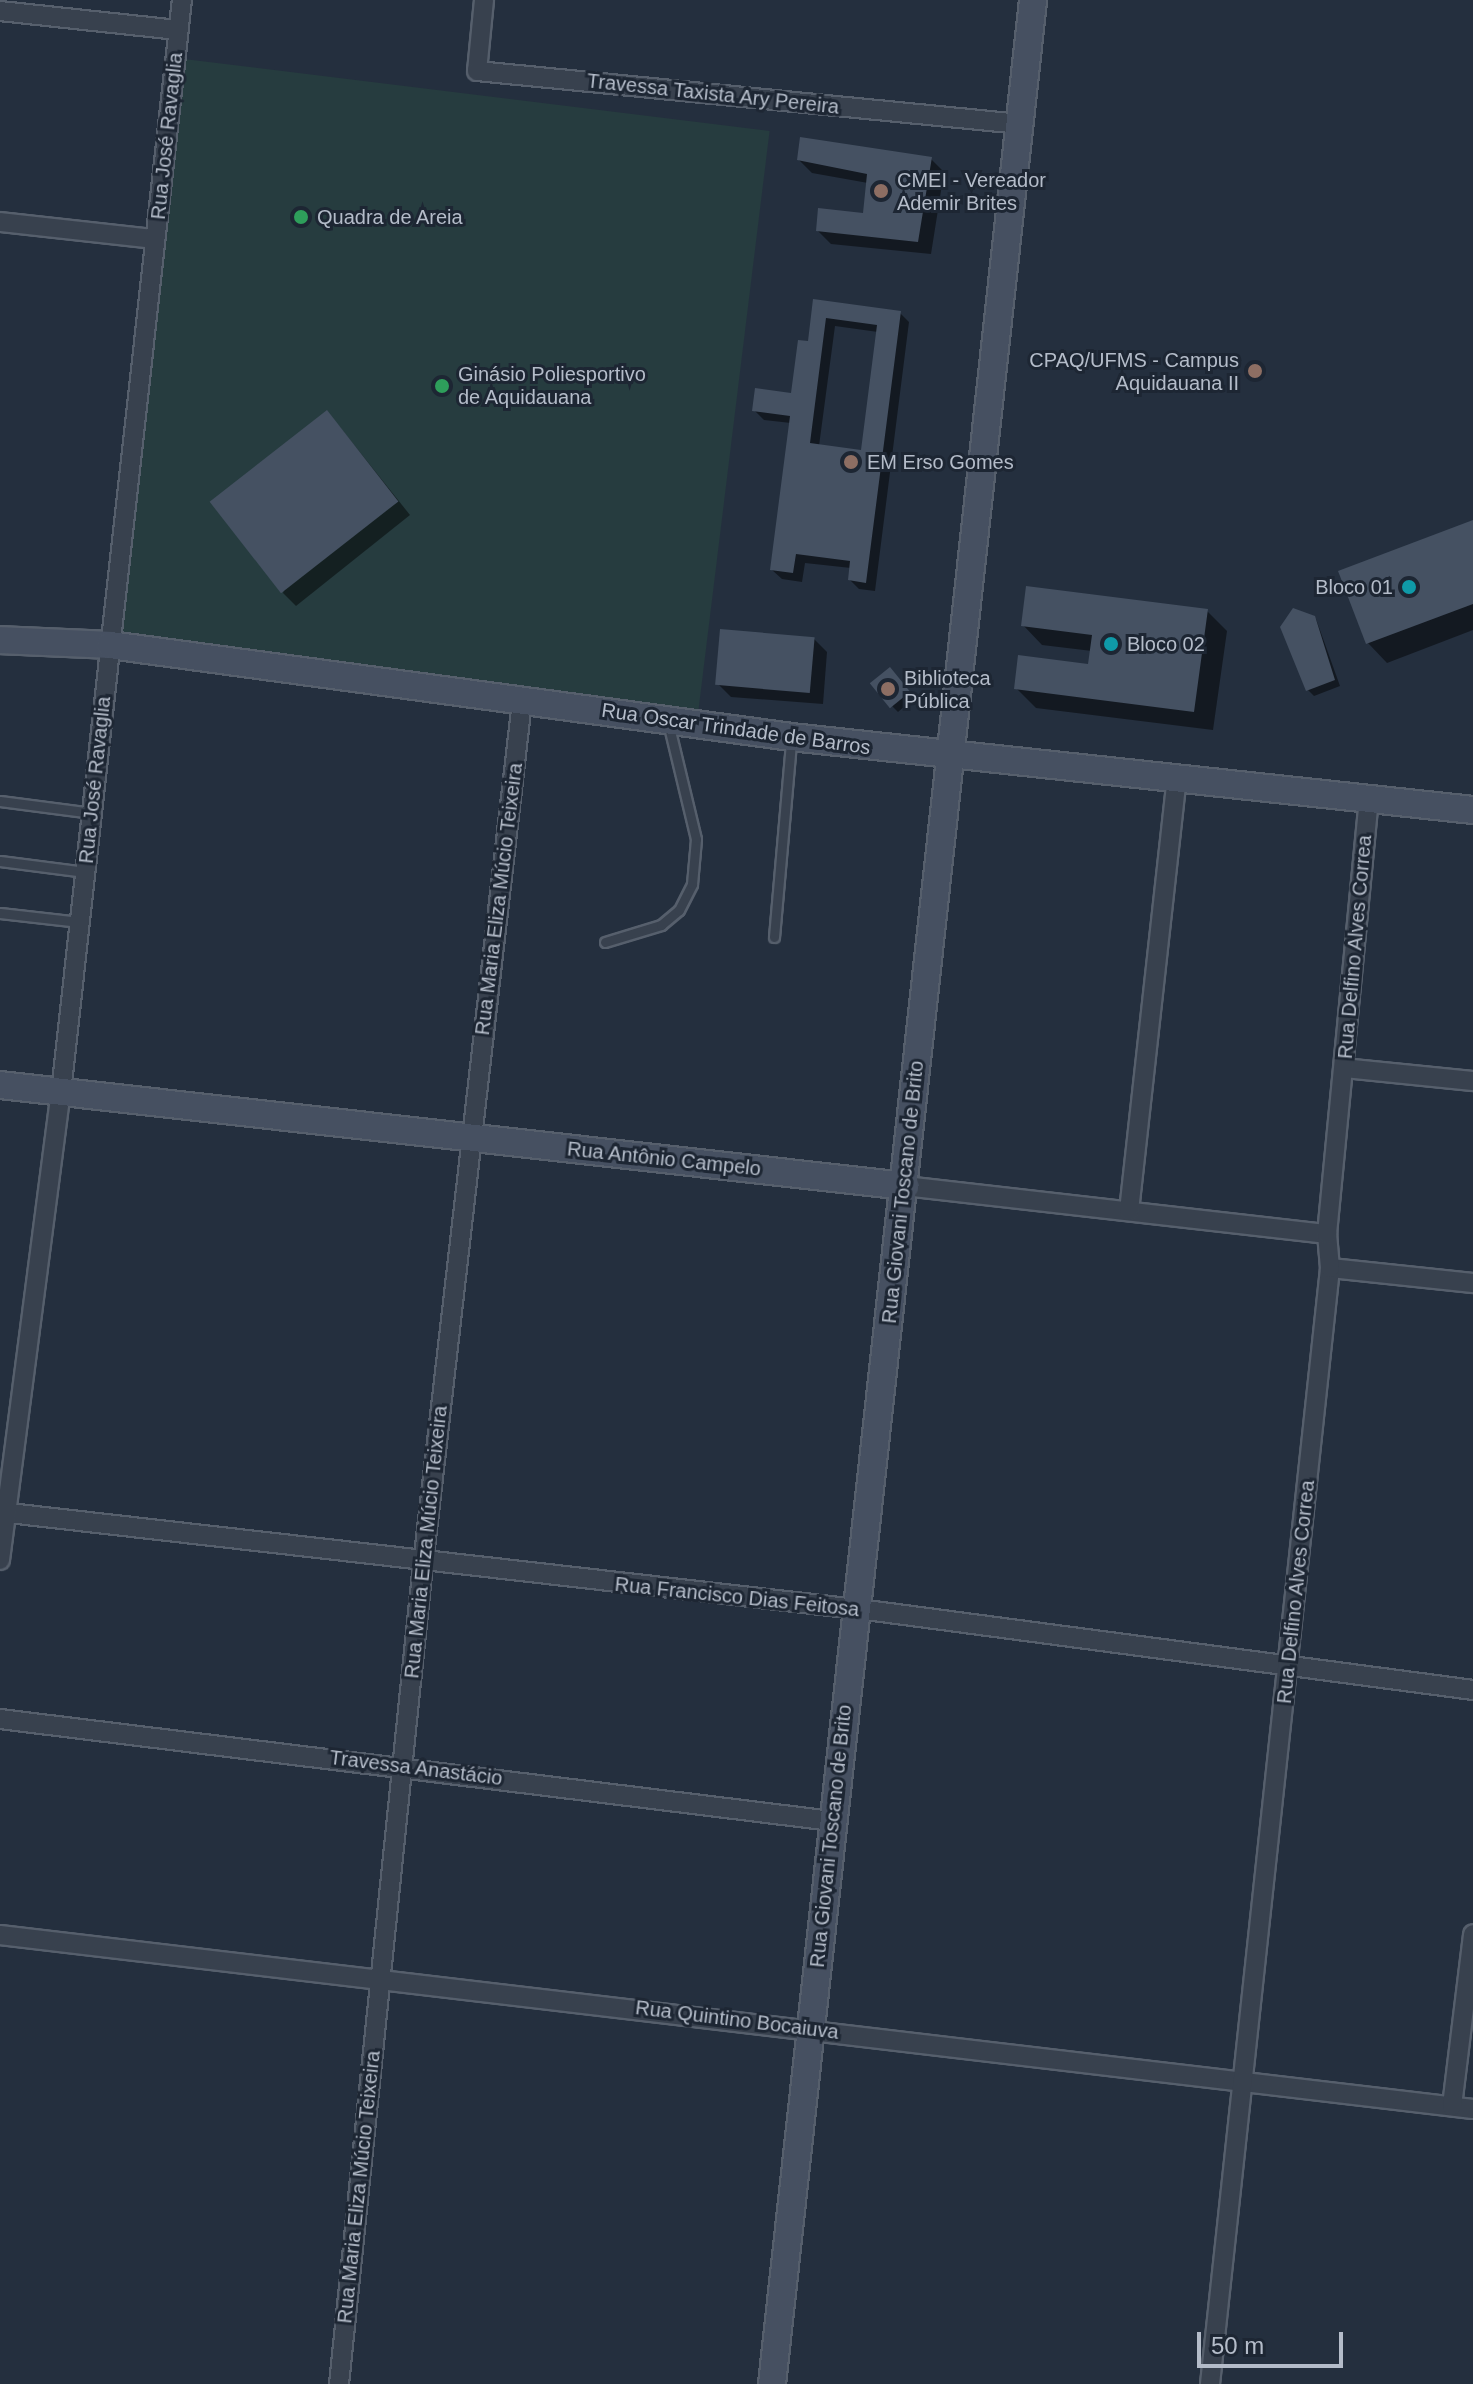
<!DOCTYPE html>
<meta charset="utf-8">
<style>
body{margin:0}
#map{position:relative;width:1473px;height:2384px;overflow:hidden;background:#242f3e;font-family:Arial,sans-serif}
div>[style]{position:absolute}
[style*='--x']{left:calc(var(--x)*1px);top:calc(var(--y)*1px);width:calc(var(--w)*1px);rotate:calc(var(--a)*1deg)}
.green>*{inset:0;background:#263c3f;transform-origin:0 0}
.shadow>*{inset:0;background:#0007}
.building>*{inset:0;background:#455162;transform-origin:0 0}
.roads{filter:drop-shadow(2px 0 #565f6c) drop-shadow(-2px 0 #565f6c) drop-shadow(0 2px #565f6c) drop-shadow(0 -2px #565f6c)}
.lane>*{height:9px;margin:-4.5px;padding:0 4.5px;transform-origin:4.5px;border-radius:4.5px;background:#38414e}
.street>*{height:18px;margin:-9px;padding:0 9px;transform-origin:9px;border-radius:9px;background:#38414e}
.secondary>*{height:26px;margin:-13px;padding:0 13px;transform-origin:13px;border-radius:13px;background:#465061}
.dots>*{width:22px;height:22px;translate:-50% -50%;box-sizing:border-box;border:4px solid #1d2633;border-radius:50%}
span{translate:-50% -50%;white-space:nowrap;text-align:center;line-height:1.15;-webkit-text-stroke:6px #1d2633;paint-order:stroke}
.street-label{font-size:20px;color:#b4bcc9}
.poi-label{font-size:20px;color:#b4bcc9}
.left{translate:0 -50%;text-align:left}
.right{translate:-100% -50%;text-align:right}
.scale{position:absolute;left:1197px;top:2332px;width:146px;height:36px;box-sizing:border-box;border:4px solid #b4bcc9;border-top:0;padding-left:10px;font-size:24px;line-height:28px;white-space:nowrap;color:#b4bcc9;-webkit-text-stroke:6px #1d2633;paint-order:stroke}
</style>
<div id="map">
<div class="green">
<div style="left:184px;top:59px;width:590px;height:591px;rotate:7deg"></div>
</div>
<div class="shadow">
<div style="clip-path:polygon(931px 159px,944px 172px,931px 254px,831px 244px,818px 231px,865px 215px,868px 183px,812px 173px,799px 160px)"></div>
<div style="clip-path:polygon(evenodd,815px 301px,900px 313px,909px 322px,875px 591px,859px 589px,850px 580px,851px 568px,805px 563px,802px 582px,782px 579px,772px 570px,791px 423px,764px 420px,754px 410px,793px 396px,810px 343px,815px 301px,835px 326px,878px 332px,862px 452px,819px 446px,835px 326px)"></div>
<div style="clip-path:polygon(339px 426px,410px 515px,296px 606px,283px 593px)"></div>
<div style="clip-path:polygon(1473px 522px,1473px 630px,1387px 663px,1368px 643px)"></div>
<div style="clip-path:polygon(1293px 610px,1316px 619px,1340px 686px,1314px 696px,1308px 690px,1282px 627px)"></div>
<div style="clip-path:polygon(1207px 611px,1227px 631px,1213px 730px,1036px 708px,1016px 688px,1090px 667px,1092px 651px,1042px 645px,1023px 625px)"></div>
<div style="clip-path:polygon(814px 639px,827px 652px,823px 704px,731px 697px,718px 684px)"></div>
<div style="clip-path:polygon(895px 676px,914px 698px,898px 712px,892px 706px)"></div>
</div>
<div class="building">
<div style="clip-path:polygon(800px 137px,932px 157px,918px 242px,816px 231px,818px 208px,863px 213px,867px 174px,797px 160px)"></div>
<div style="clip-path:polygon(evenodd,813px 299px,901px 311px,866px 583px,848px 580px,850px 561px,796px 554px,793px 573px,770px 570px,790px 416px,752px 411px,755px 388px,791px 393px,798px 340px,808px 341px,813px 299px,826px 318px,877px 325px,861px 450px,810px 443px,826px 318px)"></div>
<div style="left:327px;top:410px;width:116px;height:149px;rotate:52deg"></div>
<div style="clip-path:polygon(1473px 520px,1473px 604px,1366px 644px,1338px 571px)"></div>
<div style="clip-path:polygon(1026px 586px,1208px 609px,1194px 712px,1014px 689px,1018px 655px,1088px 664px,1092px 635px,1021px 626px)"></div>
<div style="clip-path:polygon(1293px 608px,1315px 616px,1335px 680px,1306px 691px,1280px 627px)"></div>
<div style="left:720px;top:629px;width:95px;height:56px;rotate:5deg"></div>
<div style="left:890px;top:667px;width:32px;height:26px;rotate:51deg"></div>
</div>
<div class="roads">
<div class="lane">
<div style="--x:0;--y:801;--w:93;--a:7.4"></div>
<div style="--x:0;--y:861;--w:86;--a:7.4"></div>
<div style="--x:0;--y:913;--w:80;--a:6.5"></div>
<div style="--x:774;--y:937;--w:197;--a:-85"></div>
<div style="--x:605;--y:942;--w:59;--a:-16.9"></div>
<div style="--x:661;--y:925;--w:23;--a:-40"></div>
<div style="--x:679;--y:910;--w:29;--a:-63"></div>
<div style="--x:692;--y:884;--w:45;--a:-84.9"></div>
<div style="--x:696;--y:839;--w:120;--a:-103.5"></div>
</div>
<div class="street">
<div style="--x:484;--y:0;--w:71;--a:95.6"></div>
<div style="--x:477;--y:71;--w:546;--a:5.57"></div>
<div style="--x:0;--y:11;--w:179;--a:6.1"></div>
<div style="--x:0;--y:222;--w:156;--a:6.3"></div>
<div style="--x:1344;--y:1068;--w:130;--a:5.8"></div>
<div style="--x:905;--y:1186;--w:425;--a:6.5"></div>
<div style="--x:1129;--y:1211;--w:435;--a:-83.7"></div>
<div style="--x:1330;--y:1268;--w:144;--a:6"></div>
<div style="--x:0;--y:1512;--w:880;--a:6.46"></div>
<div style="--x:874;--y:1611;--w:604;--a:7.51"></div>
<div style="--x:0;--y:1560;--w:472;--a:-82.6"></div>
<div style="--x:61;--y:1092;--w:1099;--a:-83.68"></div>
<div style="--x:0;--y:1719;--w:838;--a:6.99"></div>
<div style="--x:0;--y:1935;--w:1483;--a:6.74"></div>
<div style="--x:1452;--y:2106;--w:173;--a:-83"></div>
<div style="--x:339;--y:2384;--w:824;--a:-84.15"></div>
<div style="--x:423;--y:1564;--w:868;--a:-83.45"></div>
<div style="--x:1210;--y:2384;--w:1122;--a:-83.86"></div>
<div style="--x:1330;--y:1268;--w:34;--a:-95"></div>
<div style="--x:1327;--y:1234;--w:437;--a:-84.5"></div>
</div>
<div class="secondary">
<div style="--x:0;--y:640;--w:110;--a:2.6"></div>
<div style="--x:110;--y:645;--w:687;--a:7.69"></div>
<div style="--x:791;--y:737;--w:686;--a:6.11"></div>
<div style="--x:0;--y:1085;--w:911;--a:6.37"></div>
<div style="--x:772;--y:2384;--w:2398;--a:-83.75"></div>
</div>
</div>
<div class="dots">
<div style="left:881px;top:191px;background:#8d6e63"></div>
<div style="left:301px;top:217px;background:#2e9e5b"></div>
<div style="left:1255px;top:371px;background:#8d6e63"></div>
<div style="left:442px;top:386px;background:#2e9e5b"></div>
<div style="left:851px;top:462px;background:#8d6e63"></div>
<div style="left:1409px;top:587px;background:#0f9aa8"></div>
<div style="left:1111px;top:644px;background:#0f9aa8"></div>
<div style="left:888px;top:689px;background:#8d6e63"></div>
</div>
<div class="street-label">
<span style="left:713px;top:94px;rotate:6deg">Travessa Taxista Ary Pereira</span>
<span style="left:167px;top:136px;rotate:-84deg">Rua José Ravaglia</span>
<span style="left:736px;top:729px;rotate:8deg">Rua Oscar Trindade de Barros</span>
<span style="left:95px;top:780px;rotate:-84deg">Rua José Ravaglia</span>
<span style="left:499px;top:899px;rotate:-83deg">Rua Maria Eliza Múcio Teixeira</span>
<span style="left:1355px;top:947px;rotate:-85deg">Rua Delfino Alves Correa</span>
<span style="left:664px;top:1159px;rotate:6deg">Rua Antônio Campelo</span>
<span style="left:903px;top:1192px;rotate:-84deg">Rua Giovani Toscano de Brito</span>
<span style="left:426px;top:1542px;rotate:-84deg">Rua Maria Eliza Múcio Teixeira</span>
<span style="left:1296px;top:1592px;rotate:-84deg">Rua Delfino Alves Correa</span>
<span style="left:737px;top:1597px;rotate:6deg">Rua Francisco Dias Feitosa</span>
<span style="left:416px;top:1768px;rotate:7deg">Travessa Anastácio</span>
<span style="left:831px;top:1836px;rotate:-84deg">Rua Giovani Toscano de Brito</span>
<span style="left:737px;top:2020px;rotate:7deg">Rua Quintino Bocaiuva</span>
<span style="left:359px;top:2187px;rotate:-84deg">Rua Maria Eliza Múcio Teixeira</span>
</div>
<div class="poi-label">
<span class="left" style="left:897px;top:192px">CMEI - Vereador<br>Ademir Brites</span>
<span class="left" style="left:317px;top:217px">Quadra de Areia</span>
<span class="right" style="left:1239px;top:372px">CPAQ/UFMS - Campus<br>Aquidauana II</span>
<span class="left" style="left:458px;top:386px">Ginásio Poliesportivo<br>de Aquidauana</span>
<span class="left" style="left:867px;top:462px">EM Erso Gomes</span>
<span class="right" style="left:1393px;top:587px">Bloco 01</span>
<span class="left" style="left:1127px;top:644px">Bloco 02</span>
<span class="left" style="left:904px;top:690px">Biblioteca<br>Pública</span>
</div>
<div class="scale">50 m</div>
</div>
